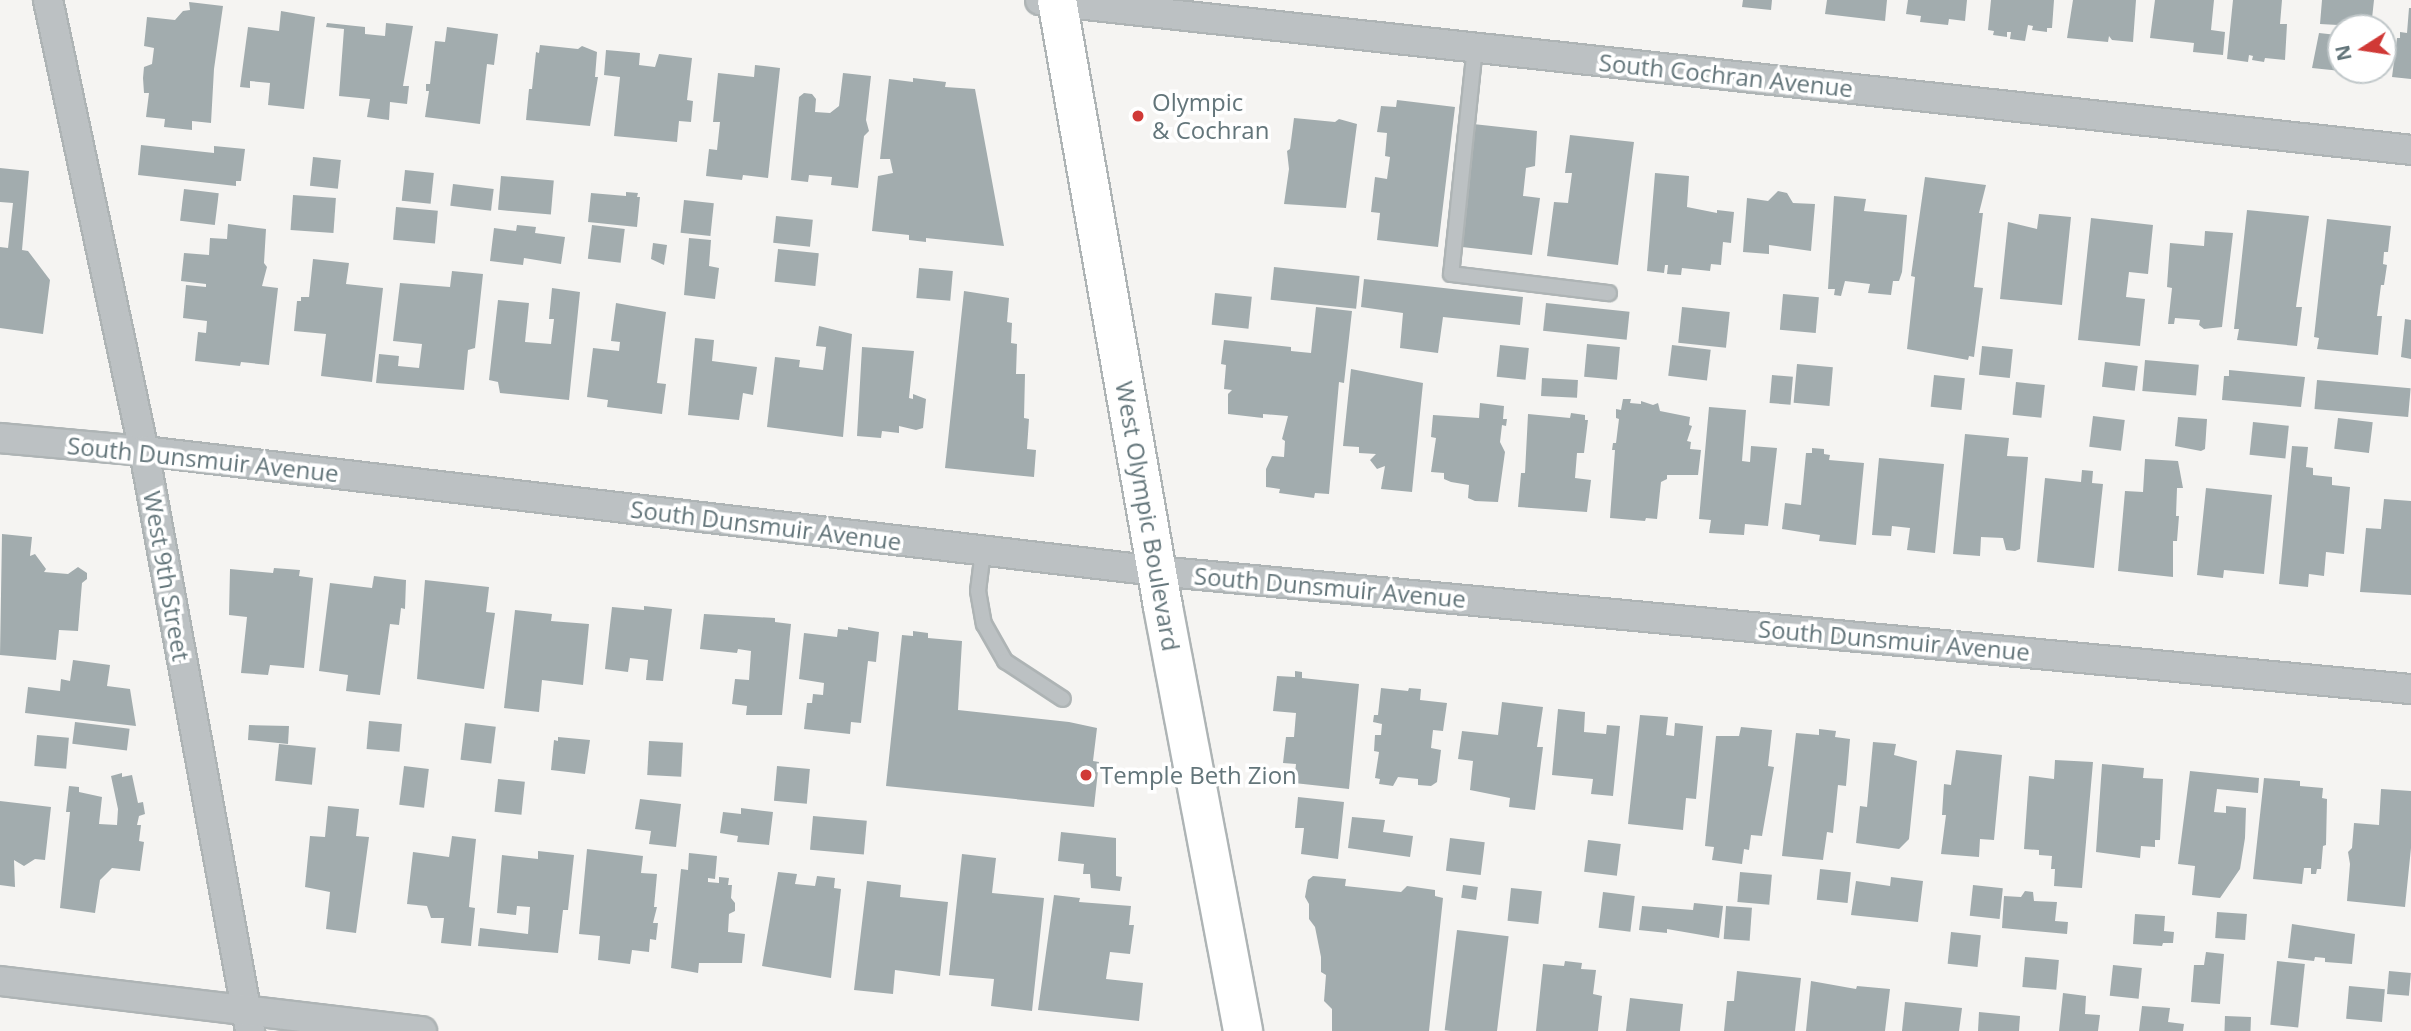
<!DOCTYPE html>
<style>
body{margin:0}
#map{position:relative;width:2411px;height:1031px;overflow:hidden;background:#f5f4f2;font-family:"Open Sans",sans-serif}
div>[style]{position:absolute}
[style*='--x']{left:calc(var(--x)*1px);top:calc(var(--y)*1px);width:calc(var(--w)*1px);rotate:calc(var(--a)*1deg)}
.building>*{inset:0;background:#a2acae;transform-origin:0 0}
.roads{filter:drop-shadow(2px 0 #aeb4b5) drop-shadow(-2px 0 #aeb4b5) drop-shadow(0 2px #aeb4b5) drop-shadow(0 -2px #aeb4b5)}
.service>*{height:14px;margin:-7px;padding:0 7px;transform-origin:7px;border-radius:7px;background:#bcc1c3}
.minor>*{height:28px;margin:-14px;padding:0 14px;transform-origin:14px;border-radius:14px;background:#bcc1c3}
.primary>*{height:38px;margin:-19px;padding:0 19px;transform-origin:19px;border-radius:19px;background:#fff}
.dots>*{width:19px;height:19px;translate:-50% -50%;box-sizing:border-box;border:4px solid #fff;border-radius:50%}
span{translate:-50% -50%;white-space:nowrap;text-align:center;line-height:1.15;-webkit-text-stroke:7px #fff;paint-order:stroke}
.street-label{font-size:24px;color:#63757a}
.poi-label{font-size:24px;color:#63757a}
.left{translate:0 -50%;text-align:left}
.north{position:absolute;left:2327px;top:14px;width:70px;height:70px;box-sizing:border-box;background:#fff;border:2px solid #c1c8ca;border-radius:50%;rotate:258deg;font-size:19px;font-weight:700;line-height:28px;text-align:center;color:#63757a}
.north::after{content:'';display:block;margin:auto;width:24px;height:32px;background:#d03936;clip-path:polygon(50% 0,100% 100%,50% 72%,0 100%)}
</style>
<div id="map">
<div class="building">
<div style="clip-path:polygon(1743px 0,1772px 0,1771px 10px,1742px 7px)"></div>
<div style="clip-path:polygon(1827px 0,1887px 0,1885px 21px,1825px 14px)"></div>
<div style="clip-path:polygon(1908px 0,1967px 0,1965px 21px,1949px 19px,1948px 25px,1920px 22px,1921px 16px,1906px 14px)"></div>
<div style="clip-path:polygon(1991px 0,2054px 0,2052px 28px,2047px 28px,2047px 32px,2032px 30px,2033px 26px,2028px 25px,2025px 41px,2010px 39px,2011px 32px,2007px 32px,2007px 37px,1993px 35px,1994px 31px,1988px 30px)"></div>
<div style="clip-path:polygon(2073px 0,2136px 0,2133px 42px,2112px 40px,2109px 36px,2108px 42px,2067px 38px)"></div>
<div style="clip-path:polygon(2155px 0,2214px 0,2211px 30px,2225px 32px,2223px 55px,2193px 52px,2194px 43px,2150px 38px)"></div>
<div style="clip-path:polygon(2233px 0,2282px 0,2280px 24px,2287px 24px,2285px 60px,2265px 58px,2264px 62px,2252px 60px,2253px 56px,2249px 55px,2248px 62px,2227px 59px)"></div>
<div style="clip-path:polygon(2322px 0,2374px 0,2371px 28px,2341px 28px,2341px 71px,2312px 68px,2319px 33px,2337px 35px,2338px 25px,2320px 24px)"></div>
<div style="clip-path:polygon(189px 2px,223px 6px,214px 69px,211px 123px,192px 121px,192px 130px,164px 127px,165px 119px,146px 117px,149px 93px,144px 93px,143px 78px,144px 67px,152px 64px,154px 48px,144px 46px,147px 17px,175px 20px,183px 11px,190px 10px)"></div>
<div style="clip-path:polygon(2409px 8px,2411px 8px,2411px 79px,2392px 77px,2397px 38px,2400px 38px,2400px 32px,2407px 33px)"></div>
<div style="clip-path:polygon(281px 11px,315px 17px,304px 109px,268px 105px,270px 83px,250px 81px,250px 88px,240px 87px,248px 27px,279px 31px)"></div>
<div style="clip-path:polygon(327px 23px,365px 27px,365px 34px,385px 36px,386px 23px,413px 26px,403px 86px,409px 86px,407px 104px,390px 102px,389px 120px,367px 117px,370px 99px,339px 96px,344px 29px,326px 27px)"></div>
<div style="clip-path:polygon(447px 27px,498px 34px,494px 65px,487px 64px,480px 124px,425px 117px,429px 91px,426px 91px,426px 84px,430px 84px,435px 41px,445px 42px)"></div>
<div style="clip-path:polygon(540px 45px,578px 49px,582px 46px,597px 52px,595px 77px,598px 77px,590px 126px,526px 120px,529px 89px,532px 89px,536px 52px,539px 53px)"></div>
<div style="clip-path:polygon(606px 50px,640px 53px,639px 65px,655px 67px,659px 54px,692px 58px,687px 100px,693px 101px,691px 122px,679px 121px,677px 142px,614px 136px,620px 77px,604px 75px)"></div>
<div style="clip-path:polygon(755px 65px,780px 68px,768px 178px,743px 175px,742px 180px,706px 176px,709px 149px,717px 150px,720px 122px,713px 122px,718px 73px,754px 77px)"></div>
<div style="clip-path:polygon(843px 73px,871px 76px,866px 120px,869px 131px,864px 136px,858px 188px,831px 185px,832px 177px,809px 175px,808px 182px,791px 180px,799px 97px,804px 93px,812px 94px,816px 99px,815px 112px,830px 113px,839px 106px)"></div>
<div style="clip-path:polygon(913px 78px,946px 82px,945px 87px,975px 89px,1004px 246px,926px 238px,926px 242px,909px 240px,909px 235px,872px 231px,878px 176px,893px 173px,890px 159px,880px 159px,889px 79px,913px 82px)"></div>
<div style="clip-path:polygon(1397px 100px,1455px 107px,1438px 247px,1377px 240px,1380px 213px,1371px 212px,1375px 177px,1387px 179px,1390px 157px,1385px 156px,1387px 133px,1377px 132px,1381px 106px,1396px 107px)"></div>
<div style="clip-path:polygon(1294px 118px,1335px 122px,1339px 119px,1357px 124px,1346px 208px,1284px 204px,1289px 169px,1287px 151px,1290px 149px)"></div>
<div style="clip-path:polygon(1473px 124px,1537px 131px,1535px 166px,1526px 168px,1523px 196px,1540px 198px,1532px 255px,1462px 247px)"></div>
<div style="clip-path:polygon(1570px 135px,1634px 142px,1618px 265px,1547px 256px,1554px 202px,1568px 203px,1572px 173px,1565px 173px)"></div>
<div style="clip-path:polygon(141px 145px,214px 153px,214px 146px,245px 149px,241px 181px,236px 181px,236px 186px,138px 175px)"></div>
<div style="left:313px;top:157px;width:28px;height:29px;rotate:6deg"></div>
<div style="clip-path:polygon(0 168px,29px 171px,22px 250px,28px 251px,50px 280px,43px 334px,0 328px,0 247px,8px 248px,13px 203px,0 202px)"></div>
<div style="left:405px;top:170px;width:29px;height:31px;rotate:6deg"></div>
<div style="clip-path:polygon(1655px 173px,1689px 176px,1687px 207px,1717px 213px,1717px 210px,1734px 212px,1731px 243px,1723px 242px,1721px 265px,1711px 264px,1710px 271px,1682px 268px,1681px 275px,1667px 274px,1668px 265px,1665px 265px,1664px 273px,1647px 271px)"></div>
<div style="left:501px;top:176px;width:53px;height:34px;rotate:5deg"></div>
<div style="clip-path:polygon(1925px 177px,1986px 185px,1979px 213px,1983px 213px,1974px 287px,1983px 288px,1974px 357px,1969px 356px,1968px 360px,1907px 349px,1915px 277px,1911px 276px)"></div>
<div style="left:453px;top:184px;width:41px;height:22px;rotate:7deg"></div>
<div style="left:184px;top:189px;width:35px;height:32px;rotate:7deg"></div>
<div style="clip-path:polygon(1778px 191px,1787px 193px,1793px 203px,1815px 204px,1811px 251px,1769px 245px,1769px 254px,1743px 252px,1747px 198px,1768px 201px)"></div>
<div style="clip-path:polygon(626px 192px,638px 193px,637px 197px,640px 197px,637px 227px,588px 222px,591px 193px,626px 196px)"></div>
<div style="left:293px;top:195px;width:43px;height:35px;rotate:4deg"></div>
<div style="clip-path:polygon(1834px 196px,1866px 199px,1864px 211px,1907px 215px,1902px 272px,1899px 281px,1893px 281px,1891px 295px,1868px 293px,1870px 284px,1845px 281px,1841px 296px,1834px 295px,1835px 289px,1828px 289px)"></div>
<div style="left:684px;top:200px;width:30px;height:33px;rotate:6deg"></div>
<div style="left:396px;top:207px;width:42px;height:33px;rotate:5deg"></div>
<div style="clip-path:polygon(2247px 210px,2309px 216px,2296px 307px,2302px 307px,2297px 346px,2237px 340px,2239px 329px,2234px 329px)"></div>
<div style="clip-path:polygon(2039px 214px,2071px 217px,2062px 305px,2000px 299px,2008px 222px,2037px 229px)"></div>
<div style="left:776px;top:216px;width:37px;height:27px;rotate:6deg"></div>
<div style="clip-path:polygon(2091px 218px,2153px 225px,2148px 274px,2129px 272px,2126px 297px,2145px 299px,2140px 346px,2078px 340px)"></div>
<div style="clip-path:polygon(2327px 219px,2391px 226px,2388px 252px,2384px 252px,2383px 264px,2387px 265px,2384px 285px,2381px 285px,2377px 316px,2382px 316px,2378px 355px,2317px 349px,2319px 338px,2314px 337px)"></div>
<div style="clip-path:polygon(228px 224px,266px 229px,264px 263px,267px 267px,262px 286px,278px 288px,269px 365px,241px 362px,240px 366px,195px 361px,198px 332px,206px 333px,207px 321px,183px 318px,186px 285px,206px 287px,206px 284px,181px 281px,184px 253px,209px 255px,210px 238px,227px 239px)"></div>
<div style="clip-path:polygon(517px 225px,536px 227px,535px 233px,565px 237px,561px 264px,524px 258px,523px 265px,490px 261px,494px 228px,516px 231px)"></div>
<div style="left:592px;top:225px;width:33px;height:34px;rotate:7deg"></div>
<div style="clip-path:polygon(2205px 231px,2233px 233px,2222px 327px,2204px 329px,2199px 325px,2200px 320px,2175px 318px,2174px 324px,2168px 324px,2172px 288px,2167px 287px,2170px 243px,2204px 246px)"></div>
<div style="clip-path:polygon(689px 238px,711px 240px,709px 266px,719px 268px,715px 299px,684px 295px)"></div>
<div style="clip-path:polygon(653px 243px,667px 245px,664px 265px,651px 259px)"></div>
<div style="left:778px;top:249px;width:41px;height:33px;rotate:6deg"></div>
<div style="clip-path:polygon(313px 259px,349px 263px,346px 284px,383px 288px,372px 382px,321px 376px,326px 334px,294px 331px,297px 301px,301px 301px,301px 297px,309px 297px)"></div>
<div style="left:1274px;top:267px;width:86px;height:33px;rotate:6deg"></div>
<div style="left:919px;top:268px;width:34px;height:30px;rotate:5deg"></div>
<div style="clip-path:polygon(452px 271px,483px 274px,475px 348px,468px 350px,464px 390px,376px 383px,379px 354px,399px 356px,398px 366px,419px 368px,422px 344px,393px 341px,400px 283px,450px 287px)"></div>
<div style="clip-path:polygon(1364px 279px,1523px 297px,1520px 325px,1443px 317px,1438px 353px,1400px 348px,1403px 313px,1361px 307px)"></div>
<div style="clip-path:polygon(552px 288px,580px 292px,569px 400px,500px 393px,498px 382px,489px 380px,498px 300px,529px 303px,525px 342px,551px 344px,554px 319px,549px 319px)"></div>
<div style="clip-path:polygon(964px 291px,1009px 298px,1007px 322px,1012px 323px,1011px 343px,1017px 344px,1016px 374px,1025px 374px,1024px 418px,1029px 419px,1027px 449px,1036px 450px,1034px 477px,945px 468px)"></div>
<div style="left:1215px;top:293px;width:37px;height:32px;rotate:6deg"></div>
<div style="left:1783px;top:294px;width:36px;height:36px;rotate:5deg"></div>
<div style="clip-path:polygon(616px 303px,666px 312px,657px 383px,666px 384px,662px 414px,607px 407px,608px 400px,587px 397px,593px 348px,619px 351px,620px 342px,611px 341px)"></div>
<div style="left:1546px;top:303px;width:84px;height:28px;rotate:6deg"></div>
<div style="clip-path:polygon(1316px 307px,1352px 311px,1344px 383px,1339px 382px,1329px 494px,1315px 493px,1314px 498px,1279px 493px,1280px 489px,1266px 487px,1266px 469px,1272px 456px,1284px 457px,1285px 441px,1282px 439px,1288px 416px,1263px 414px,1263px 418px,1228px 414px,1228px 394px,1232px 390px,1224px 389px,1226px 365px,1221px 364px,1224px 340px,1291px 347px,1291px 351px,1311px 353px)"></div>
<div style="left:1682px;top:307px;width:48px;height:36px;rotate:6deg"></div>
<div style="clip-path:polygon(2405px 319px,2411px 320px,2411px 359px,2401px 357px)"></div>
<div style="clip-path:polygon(819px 326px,852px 334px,843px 437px,767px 427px,775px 357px,800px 360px,799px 367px,823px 370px,826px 347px,816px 346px)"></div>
<div style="clip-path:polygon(695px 338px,714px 340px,712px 361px,757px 367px,753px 395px,743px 393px,739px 420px,688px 415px)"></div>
<div style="left:1587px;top:344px;width:33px;height:33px;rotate:5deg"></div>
<div style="left:1500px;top:345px;width:29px;height:32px;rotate:6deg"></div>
<div style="left:1672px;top:345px;width:39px;height:31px;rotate:7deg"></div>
<div style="left:1982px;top:346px;width:31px;height:29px;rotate:6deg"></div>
<div style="clip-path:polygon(862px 347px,914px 351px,909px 398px,913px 399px,913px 394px,926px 399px,923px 428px,916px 430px,899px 426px,899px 433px,882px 431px,881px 438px,857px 436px)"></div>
<div style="left:2145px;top:360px;width:54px;height:31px;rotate:5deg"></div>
<div style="left:2105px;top:362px;width:33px;height:25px;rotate:7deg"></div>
<div style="left:1797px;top:364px;width:36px;height:39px;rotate:5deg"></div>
<div style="clip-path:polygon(1351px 369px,1423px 383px,1412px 492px,1381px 489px,1385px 466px,1377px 469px,1370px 460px,1376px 454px,1359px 453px,1359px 447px,1343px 446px)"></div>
<div style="clip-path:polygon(2229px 370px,2305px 377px,2301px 407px,2222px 400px,2224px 376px,2229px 376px)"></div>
<div style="left:1772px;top:375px;width:21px;height:28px;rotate:5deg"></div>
<div style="left:1934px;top:375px;width:31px;height:32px;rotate:6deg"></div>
<div style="left:1542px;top:378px;width:36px;height:18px;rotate:3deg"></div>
<div style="left:2317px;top:380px;width:94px;height:29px;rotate:5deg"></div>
<div style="left:2016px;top:382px;width:29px;height:33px;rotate:6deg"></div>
<div style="clip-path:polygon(1623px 399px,1631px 399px,1630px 403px,1641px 404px,1641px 401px,1653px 405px,1658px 403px,1660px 411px,1690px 417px,1689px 425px,1692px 426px,1687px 441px,1691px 442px,1690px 449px,1701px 450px,1698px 475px,1667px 475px,1667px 479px,1661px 482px,1657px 519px,1646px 518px,1645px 521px,1610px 518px,1615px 450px,1612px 450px,1613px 443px,1616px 443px,1619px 419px,1616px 418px,1616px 409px,1621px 410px)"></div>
<div style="clip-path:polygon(1480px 403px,1504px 406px,1503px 419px,1507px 419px,1506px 426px,1502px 425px,1500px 442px,1505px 452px,1498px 502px,1475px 501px,1468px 498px,1469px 485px,1451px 482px,1444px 479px,1444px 473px,1431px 472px,1436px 438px,1431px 437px,1433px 415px,1479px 418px)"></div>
<div style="clip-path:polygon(1709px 407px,1746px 410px,1742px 461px,1750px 462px,1751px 446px,1777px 448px,1768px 526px,1745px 524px,1744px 535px,1709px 533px,1711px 520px,1699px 519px)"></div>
<div style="clip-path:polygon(1571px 413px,1585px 415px,1585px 420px,1588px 420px,1584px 453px,1577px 453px,1575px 478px,1591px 480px,1587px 512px,1518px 507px,1521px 473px,1525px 473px,1528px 414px,1570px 418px)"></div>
<div style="left:2093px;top:416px;width:32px;height:31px;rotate:7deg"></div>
<div style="clip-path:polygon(2178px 417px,2207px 419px,2205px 449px,2201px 451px,2175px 446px)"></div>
<div style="left:2338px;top:418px;width:35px;height:31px;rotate:7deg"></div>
<div style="left:2253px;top:422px;width:36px;height:33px;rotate:6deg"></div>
<div style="clip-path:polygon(1965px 434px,2009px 438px,2007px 456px,2028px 457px,2020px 549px,2015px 551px,2006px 550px,2003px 538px,1981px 537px,1980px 556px,1953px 554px)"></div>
<div style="clip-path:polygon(2292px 446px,2308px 447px,2306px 467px,2313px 468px,2313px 475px,2332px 477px,2332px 485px,2350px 487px,2344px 554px,2326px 552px,2324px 576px,2309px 574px,2308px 587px,2279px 584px)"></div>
<div style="clip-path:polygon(1812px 448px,1824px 449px,1824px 454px,1830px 455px,1829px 460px,1864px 463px,1856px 545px,1819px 541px,1820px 535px,1782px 529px,1785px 503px,1801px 505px,1806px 453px,1812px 453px)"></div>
<div style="clip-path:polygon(1879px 458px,1944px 464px,1935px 553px,1907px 550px,1910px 528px,1892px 526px,1891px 536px,1872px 535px)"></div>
<div style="clip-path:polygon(2145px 459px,2178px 461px,2183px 488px,2177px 488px,2176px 516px,2179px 516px,2177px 541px,2173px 541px,2173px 577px,2118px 571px,2125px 491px,2143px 492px)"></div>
<div style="clip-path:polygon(2082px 470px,2093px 471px,2092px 483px,2103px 484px,2094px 568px,2037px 562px,2045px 478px,2081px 482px)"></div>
<div style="clip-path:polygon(2206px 488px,2272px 495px,2264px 574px,2224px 570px,2223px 578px,2197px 575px)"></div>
<div style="clip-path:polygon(2384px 499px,2411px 501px,2411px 595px,2360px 592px,2366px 528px,2381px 529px)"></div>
<div style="clip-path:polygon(2px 534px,32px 537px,30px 556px,35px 554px,46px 569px,44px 572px,68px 574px,78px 567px,87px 573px,87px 579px,82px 583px,78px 631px,59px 630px,56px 660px,0 655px)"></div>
<div style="clip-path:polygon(274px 568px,300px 570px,299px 576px,313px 578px,304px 668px,270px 665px,268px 675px,241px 673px,247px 617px,229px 615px,230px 569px,273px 573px)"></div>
<div style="clip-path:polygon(374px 576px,406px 580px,405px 609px,401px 608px,399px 625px,390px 624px,380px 695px,346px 691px,348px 675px,319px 671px,330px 583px,372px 588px)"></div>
<div style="clip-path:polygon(425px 580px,489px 587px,486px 612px,495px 613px,484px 689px,417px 679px)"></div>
<div style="clip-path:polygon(644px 606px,672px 609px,663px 681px,646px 680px,648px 660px,630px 658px,628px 672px,605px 669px,612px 607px,644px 610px)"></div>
<div style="clip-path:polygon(515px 610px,552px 614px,551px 621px,589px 624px,583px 685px,542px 680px,539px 712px,504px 708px)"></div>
<div style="clip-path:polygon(704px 614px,775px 618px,775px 622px,791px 624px,782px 715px,746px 715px,747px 706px,732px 704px,735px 679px,749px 680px,751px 651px,738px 649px,737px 653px,700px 649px)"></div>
<div style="clip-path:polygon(848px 627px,879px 632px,876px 662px,868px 661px,861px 723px,851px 722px,850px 734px,804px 729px,807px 703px,812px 703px,813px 694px,823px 695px,824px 683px,799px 679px,804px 633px,837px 637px,838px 629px,848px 630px)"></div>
<div style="clip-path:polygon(913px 631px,928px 633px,928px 638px,962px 641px,958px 710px,1069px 722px,1097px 728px,1093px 761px,1099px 762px,1094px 807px,886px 786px,902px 635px,913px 636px)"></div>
<div style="clip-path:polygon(73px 660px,110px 665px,107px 686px,130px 689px,136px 726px,25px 713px,28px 687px,60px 691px,61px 679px,70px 681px)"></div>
<div style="clip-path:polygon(1295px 671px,1302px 672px,1302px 678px,1359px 684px,1349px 789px,1294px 783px,1296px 764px,1283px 763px,1286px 737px,1294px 737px,1296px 713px,1273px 711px,1277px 676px,1295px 677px)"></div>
<div style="clip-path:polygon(1381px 688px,1408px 691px,1409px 688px,1421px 689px,1420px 700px,1447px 703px,1443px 731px,1433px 730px,1431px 748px,1441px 750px,1437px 782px,1431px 786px,1418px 785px,1418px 779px,1398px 777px,1393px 786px,1379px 784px,1380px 779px,1375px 778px,1379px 752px,1374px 751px,1375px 735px,1381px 735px,1382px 724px,1373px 722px,1374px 715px,1378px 715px)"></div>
<div style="clip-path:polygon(1502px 702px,1543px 707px,1537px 747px,1543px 747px,1535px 810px,1509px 807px,1510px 798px,1470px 790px,1473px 761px,1458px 759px,1462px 731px,1498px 735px)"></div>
<div style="clip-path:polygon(1558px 709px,1585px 712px,1584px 732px,1606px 734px,1607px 725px,1620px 726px,1613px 796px,1591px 794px,1593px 779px,1552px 775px)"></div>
<div style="clip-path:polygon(1640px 715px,1668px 717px,1666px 735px,1674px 736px,1675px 723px,1703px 726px,1696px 799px,1686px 798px,1683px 830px,1628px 824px)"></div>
<div style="left:369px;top:721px;width:33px;height:28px;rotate:5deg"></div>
<div style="left:75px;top:722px;width:55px;height:22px;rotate:7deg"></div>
<div style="left:465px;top:723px;width:31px;height:37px;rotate:7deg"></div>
<div style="clip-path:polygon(249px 725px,289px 726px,288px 744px,248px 740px)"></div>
<div style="clip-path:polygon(1741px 727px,1772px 730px,1768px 766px,1774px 767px,1762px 836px,1751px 835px,1749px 850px,1744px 849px,1742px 864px,1712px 860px,1714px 847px,1705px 846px,1716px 736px,1739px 736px)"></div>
<div style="clip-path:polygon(1819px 729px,1836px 731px,1835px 737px,1850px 739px,1846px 786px,1838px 785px,1833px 833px,1827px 832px,1823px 860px,1782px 856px,1796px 733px,1819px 735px)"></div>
<div style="left:37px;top:735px;width:32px;height:31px;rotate:5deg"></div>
<div style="clip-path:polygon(558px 737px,590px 740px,585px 774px,551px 770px,554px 740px,558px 741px)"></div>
<div style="left:649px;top:741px;width:34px;height:34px;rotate:3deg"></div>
<div style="clip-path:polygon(1873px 742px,1896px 744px,1894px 755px,1917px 761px,1909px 839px,1899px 849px,1856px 843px,1860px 806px,1867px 807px)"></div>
<div style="left:279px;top:744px;width:37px;height:37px;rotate:6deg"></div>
<div style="clip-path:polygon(1956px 750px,2002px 755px,1994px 840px,1980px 839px,1979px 857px,1941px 854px,1946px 815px,1942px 815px,1944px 784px,1951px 785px)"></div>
<div style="clip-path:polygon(2055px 760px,2093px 762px,2082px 888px,2054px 886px,2055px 869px,2051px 869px,2052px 856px,2039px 855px,2039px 850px,2024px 849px,2029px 776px,2054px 779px)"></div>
<div style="clip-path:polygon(2102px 764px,2144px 768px,2143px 778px,2163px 779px,2160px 840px,2155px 840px,2155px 847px,2141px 846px,2140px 858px,2096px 852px)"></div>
<div style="left:404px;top:766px;width:25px;height:39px;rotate:7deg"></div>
<div style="left:777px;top:766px;width:33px;height:35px;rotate:5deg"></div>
<div style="clip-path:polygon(2190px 771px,2259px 778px,2258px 793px,2217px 789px,2214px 812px,2226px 813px,2226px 806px,2246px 808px,2245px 838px,2240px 869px,2220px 898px,2192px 895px,2195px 866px,2178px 864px)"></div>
<div style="clip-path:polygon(122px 773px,122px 777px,132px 775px,138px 803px,143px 802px,145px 814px,139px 816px,137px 825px,141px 825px,139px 841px,144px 842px,140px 871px,112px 868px,100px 880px,95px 913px,60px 908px,70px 812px,66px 812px,69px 786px,79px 787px,79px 792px,102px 797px,99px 824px,117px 825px,118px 809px,111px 776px)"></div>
<div style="clip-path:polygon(2264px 778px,2300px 781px,2300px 786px,2323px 788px,2322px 798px,2327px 799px,2326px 845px,2323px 846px,2321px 869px,2317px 869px,2316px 874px,2311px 874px,2311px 868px,2304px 868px,2302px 884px,2253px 879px)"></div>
<div style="left:498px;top:779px;width:27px;height:33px;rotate:6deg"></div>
<div style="clip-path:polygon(2381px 789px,2411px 791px,2411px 848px,2405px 907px,2347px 901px,2350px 864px,2348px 852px,2352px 848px,2354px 823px,2379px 825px)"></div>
<div style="clip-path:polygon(1298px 797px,1344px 802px,1338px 859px,1301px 854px,1304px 828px,1295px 828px)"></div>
<div style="clip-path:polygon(640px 799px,681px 804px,676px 847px,649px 844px,651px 831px,635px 829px)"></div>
<div style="clip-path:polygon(0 801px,51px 807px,45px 860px,35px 859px,24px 866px,14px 860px,15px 887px,0 885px)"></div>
<div style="clip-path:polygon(328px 806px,359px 809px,356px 836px,369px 837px,356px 933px,326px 929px,330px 892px,305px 887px,310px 836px,325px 837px)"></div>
<div style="clip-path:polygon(741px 808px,773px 812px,769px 845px,737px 842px,738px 836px,720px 833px,723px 812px,741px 814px)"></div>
<div style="left:813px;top:816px;width:54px;height:34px;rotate:5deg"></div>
<div style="clip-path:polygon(1352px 817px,1385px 820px,1383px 832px,1413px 836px,1410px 857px,1348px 848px)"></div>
<div style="clip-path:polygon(1061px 832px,1116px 838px,1116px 876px,1122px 877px,1120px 891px,1091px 888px,1090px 874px,1083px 874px,1084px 864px,1058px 861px)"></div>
<div style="clip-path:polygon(452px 836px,476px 839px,469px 907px,475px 908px,471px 946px,441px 943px,444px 918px,431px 918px,427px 906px,407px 904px,413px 852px,449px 857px)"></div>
<div style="left:1450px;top:838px;width:35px;height:33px;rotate:7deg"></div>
<div style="left:1588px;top:840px;width:33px;height:32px;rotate:7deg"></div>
<div style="clip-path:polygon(587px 849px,643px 856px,641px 873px,657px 874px,654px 907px,657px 907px,653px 923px,658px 923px,656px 940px,650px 939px,649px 952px,632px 950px,630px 964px,598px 960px,600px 936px,579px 934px)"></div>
<div style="clip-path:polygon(538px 851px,574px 855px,568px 910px,563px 910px,558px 953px,478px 946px,480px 928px,528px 934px,530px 907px,517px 906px,516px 915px,497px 913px,502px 855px,538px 859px)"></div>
<div style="clip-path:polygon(689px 853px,717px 856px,715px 879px,708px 878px,708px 882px,719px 883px,719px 877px,729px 878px,728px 885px,732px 885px,731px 898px,735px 903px,735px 911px,729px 914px,728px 932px,745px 934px,742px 963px,699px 963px,698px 973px,671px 968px,681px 869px,688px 870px)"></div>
<div style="clip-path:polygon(962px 854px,996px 858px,992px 893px,1044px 898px,1032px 1011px,991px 1006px,994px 979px,949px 975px)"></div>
<div style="left:1820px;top:869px;width:31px;height:31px;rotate:6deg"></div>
<div style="clip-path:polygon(778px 872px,797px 874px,795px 884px,815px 886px,817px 876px,835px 878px,834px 888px,841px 889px,831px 978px,762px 966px)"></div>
<div style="left:1740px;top:872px;width:32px;height:30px;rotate:5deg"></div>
<div style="clip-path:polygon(1313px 876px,1346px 879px,1345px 886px,1401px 892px,1407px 886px,1435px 890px,1435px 896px,1443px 898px,1429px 1031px,1332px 1031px,1332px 1009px,1324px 1001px,1326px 975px,1321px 972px,1321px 957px,1315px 927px,1309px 919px,1309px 904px,1305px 897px,1308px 880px)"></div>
<div style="clip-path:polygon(1891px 877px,1923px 881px,1918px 922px,1851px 915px,1856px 881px,1890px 886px)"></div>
<div style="clip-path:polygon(867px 881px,901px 885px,900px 897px,948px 902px,940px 976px,895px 970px,893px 994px,854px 990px)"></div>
<div style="left:1463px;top:885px;width:15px;height:13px;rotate:8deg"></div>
<div style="left:1973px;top:885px;width:30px;height:31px;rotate:6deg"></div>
<div style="left:1511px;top:888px;width:31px;height:33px;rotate:6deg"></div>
<div style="clip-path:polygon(2025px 891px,2033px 892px,2034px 901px,2057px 902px,2055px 921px,2068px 922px,2067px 934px,2002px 928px,2004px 896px,2021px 897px)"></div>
<div style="left:1603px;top:892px;width:32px;height:36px;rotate:7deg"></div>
<div style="clip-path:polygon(1054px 895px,1080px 898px,1079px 902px,1131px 906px,1129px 925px,1134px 925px,1130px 954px,1110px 952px,1106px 979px,1143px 983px,1139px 1021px,1038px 1010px)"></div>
<div style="clip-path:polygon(1694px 903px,1723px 906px,1719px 938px,1667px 929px,1667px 933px,1639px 930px,1642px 906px,1693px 910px)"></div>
<div style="left:1726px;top:906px;width:26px;height:33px;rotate:4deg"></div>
<div style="left:2217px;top:912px;width:30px;height:26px;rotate:4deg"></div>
<div style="clip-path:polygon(2135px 914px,2165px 916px,2164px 931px,2174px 932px,2173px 943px,2163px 943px,2162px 946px,2133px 944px)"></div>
<div style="clip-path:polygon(2292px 924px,2355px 934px,2352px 964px,2325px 962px,2325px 958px,2315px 957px,2314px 961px,2288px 958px)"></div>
<div style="left:1457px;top:930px;width:52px;height:101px;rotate:7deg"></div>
<div style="left:1951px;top:932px;width:30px;height:32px;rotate:6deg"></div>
<div style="clip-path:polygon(2206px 952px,2224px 954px,2220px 1004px,2191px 1002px,2194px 965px,2204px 965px)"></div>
<div style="left:2025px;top:957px;width:34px;height:30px;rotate:5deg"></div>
<div style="clip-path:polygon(1565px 961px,1582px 963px,1581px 969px,1596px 970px,1593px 994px,1602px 996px,1598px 1031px,1536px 1031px,1543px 964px,1564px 966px)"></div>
<div style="left:2277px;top:961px;width:28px;height:64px;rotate:6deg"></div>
<div style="left:2113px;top:965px;width:29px;height:31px;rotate:6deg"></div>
<div style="clip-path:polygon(1737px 971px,1801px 978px,1795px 1031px,1724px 1031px,1727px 1001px,1734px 1001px)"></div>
<div style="left:2389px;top:971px;width:22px;height:23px;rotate:5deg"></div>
<div style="clip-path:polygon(1811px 981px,1856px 989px,1857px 986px,1890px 989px,1885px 1031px,1806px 1031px)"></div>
<div style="left:2349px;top:986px;width:36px;height:33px;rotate:5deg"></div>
<div style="clip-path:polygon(2063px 993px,2086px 996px,2085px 1014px,2100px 1015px,2098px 1031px,2059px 1031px)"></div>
<div style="clip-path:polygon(1630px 998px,1683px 1004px,1680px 1031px,1626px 1031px)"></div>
<div style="clip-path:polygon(1905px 1002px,1962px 1008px,1959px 1031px,1902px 1031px)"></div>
<div style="clip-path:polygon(2142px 1006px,2170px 1008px,2168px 1022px,2184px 1024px,2183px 1031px,2139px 1031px)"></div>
<div style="clip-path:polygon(1979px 1012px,2020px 1016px,2019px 1031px,1978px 1031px)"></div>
<div style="left:2225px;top:1016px;width:26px;height:15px;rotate:2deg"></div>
</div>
<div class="roads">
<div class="service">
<div style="--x:1475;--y:47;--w:228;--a:96"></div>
<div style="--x:1451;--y:274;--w:159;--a:6.9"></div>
<div style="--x:983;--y:551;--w:40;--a:97.1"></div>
<div style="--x:978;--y:591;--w:34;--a:80"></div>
<div style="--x:984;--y:624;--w:43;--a:60.4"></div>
<div style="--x:1005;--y:661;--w:69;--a:33.2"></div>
</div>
<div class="minor">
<div style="--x:48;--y:0;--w:461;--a:78"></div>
<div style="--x:144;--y:451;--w:590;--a:79.64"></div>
<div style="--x:1040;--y:0;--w:1379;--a:6.24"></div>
<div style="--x:0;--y:438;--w:145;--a:5.2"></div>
<div style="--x:144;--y:451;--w:1020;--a:6.76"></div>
<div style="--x:1157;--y:571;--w:1260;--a:5.38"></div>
<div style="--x:0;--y:981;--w:425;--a:6.8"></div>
</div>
<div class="primary">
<div style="--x:1057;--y:0;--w:616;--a:80.09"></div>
<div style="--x:1163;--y:607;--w:431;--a:79.3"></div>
</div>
</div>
<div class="dots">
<div style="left:1138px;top:116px;background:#d03936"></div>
<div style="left:1086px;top:775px;background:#d03936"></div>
</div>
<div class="street-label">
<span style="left:1726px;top:75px;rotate:6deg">South Cochran Avenue</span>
<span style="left:203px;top:459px;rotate:6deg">South Dunsmuir Avenue</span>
<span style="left:1148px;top:516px;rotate:80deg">West Olympic Boulevard</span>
<span style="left:766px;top:525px;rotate:7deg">South Dunsmuir Avenue</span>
<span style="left:167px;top:576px;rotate:80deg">West 9th Street</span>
<span style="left:1330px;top:587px;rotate:5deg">South Dunsmuir Avenue</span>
<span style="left:1894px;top:640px;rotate:5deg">South Dunsmuir Avenue</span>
</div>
<div class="poi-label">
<span class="left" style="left:1152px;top:116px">Olympic<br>&amp; Cochran</span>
<span class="left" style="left:1100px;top:775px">Temple Beth Zion</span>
</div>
<div class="north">N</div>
</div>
